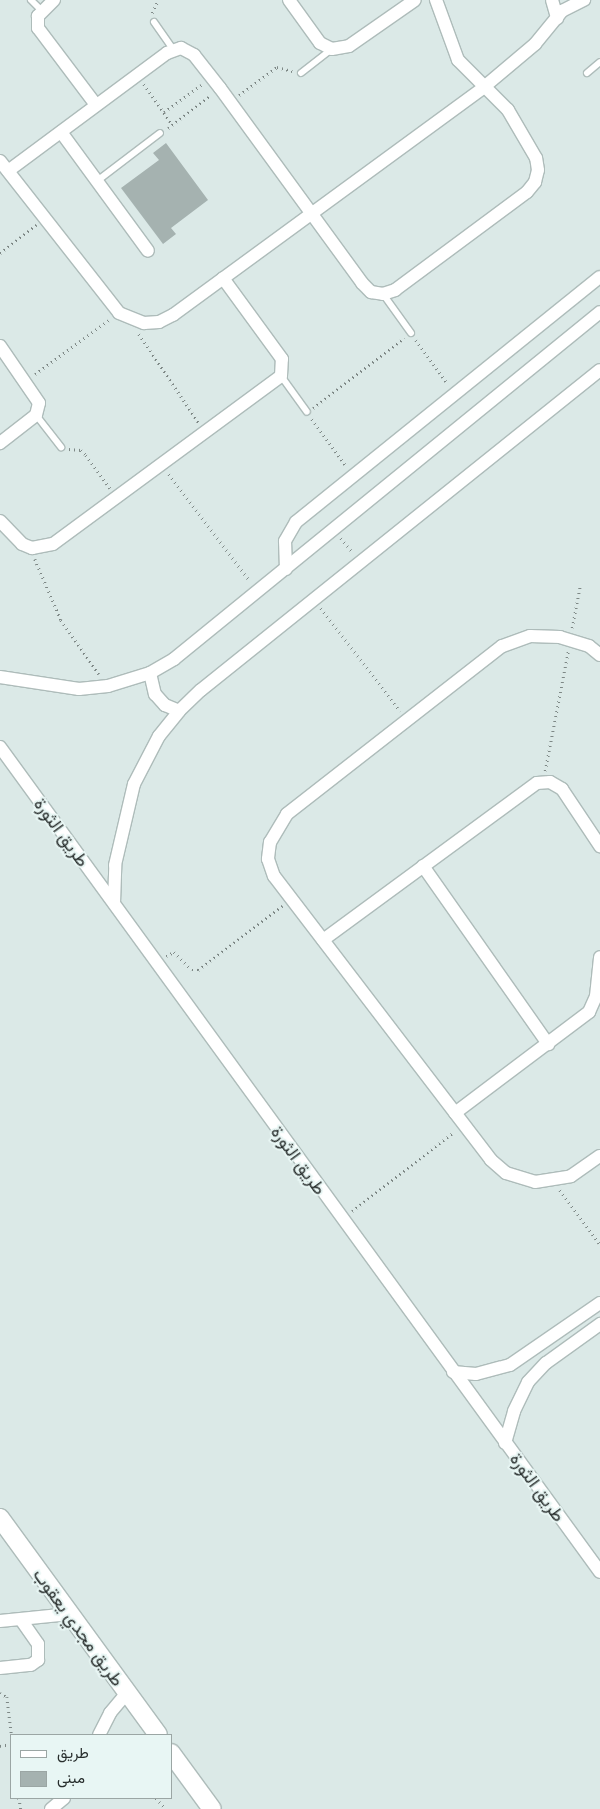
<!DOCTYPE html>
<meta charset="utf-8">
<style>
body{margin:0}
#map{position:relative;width:600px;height:1809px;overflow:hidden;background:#dbe9e7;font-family:"Open Sans",Vazirmatn,sans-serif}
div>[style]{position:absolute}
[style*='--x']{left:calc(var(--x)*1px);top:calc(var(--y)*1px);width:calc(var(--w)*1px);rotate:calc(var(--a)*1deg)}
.building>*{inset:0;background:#a5b2b0}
.path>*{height:2.5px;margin-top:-1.25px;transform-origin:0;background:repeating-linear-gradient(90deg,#7e8886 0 1px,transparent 0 5px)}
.roads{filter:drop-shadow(1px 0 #aebcba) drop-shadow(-1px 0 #aebcba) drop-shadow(0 1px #aebcba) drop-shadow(0 -1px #aebcba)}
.lane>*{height:6px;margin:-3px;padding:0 3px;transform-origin:3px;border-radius:3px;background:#fff}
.street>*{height:12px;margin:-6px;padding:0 6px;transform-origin:6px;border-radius:6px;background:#fff}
.secondary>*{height:18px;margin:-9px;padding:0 9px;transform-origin:9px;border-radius:9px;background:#fff}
span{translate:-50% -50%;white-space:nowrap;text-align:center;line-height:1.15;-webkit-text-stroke:4px #e8f6f4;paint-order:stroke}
.street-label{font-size:18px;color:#282e2d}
.legend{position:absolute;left:10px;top:1734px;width:162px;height:65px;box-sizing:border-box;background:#e8f6f4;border:1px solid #9ba6a4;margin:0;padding:6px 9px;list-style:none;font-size:15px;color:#282e2d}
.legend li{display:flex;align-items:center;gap:10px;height:25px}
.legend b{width:25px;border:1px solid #9ba6a4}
</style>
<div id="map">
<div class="building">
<div style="clip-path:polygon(166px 143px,208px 200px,171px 228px,176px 234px,163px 244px,121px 188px,159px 160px,153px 153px)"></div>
</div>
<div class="path">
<div style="--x:152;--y:13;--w:14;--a:-65"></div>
<div style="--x:144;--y:84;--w:49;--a:55"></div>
<div style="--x:239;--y:95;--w:47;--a:-36.4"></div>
<div style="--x:277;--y:67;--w:16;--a:15"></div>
<div style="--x:164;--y:112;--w:46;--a:-36.1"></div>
<div style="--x:168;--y:128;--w:54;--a:-37.5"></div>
<div style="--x:0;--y:253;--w:46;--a:-37.9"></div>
<div style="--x:139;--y:334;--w:107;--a:56"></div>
<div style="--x:416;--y:340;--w:54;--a:54"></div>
<div style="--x:35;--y:374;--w:92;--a:-36.1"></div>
<div style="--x:313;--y:408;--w:115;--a:-37.6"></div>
<div style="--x:312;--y:419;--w:59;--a:53.9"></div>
<div style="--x:69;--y:449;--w:12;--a:5"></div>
<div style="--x:81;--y:450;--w:7;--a:45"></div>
<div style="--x:86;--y:455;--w:41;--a:54"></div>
<div style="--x:169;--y:474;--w:134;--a:52.9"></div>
<div style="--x:341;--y:538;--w:19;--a:51"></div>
<div style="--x:35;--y:559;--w:66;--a:66.9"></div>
<div style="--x:61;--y:620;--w:66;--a:54.9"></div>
<div style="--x:321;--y:608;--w:130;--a:52.5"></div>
<div style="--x:572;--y:628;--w:43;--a:-79.2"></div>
<div style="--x:545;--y:771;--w:122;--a:-79.1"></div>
<div style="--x:166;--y:956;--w:9;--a:-27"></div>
<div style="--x:174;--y:952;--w:25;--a:45"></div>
<div style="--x:192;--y:970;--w:6;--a:0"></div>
<div style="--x:198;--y:970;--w:106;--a:-37.3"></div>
<div style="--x:560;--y:1190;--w:67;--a:53.5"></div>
<div style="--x:352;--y:1211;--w:129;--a:-37.8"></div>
<div style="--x:0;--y:1693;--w:8;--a:30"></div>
<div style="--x:7;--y:1697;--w:38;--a:83"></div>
<div style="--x:0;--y:1746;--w:11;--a:-10"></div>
<div style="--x:19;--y:1798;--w:11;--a:80"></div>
<div style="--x:156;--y:1798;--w:15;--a:48"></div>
</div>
<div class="roads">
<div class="lane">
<div style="--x:31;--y:0;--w:14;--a:45"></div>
<div style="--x:154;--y:22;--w:33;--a:55"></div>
<div style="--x:301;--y:73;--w:39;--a:-38"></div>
<div style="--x:587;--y:73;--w:17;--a:-40"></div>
<div style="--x:97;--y:181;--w:79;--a:-37.3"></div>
<div style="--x:383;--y:294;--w:48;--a:54.3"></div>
<div style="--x:281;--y:376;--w:44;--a:54.2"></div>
<div style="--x:36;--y:415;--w:41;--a:52"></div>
</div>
<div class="street">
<div style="--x:54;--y:0;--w:23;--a:135"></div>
<div style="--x:38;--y:16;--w:12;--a:90"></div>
<div style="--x:38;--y:28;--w:96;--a:53"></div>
<div style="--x:289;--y:0;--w:53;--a:54.2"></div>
<div style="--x:320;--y:43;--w:13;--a:27"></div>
<div style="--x:332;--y:49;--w:17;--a:-10"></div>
<div style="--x:349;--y:46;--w:80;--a:-34.9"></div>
<div style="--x:552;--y:0;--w:19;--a:74"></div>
<div style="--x:61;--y:132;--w:147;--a:53.8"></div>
<div style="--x:0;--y:161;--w:193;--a:51.9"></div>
<div style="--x:119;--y:313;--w:27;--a:22"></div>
<div style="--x:144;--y:323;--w:15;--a:-4"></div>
<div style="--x:159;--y:322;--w:16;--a:-27"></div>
<div style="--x:173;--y:315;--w:386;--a:-36.2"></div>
<div style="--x:484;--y:87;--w:67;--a:-40.1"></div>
<div style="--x:535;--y:44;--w:43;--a:-50.7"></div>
<div style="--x:562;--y:11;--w:25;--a:-27"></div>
<div style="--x:8;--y:171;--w:198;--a:-36.6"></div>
<div style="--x:167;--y:53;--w:15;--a:-20"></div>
<div style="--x:181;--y:48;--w:15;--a:28"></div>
<div style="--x:194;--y:55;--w:42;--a:51.8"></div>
<div style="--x:220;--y:88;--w:241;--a:53.9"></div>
<div style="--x:362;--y:283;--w:13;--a:45"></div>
<div style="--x:371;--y:292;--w:12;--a:9"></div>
<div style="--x:383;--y:294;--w:13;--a:-18"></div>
<div style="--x:395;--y:290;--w:164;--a:-36.6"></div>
<div style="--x:527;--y:192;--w:13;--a:-51"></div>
<div style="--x:535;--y:182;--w:12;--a:-76"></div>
<div style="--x:538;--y:170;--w:12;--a:-99"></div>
<div style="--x:536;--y:158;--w:56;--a:-120.3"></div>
<div style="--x:508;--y:110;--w:71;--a:-135"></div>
<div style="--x:458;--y:60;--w:64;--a:-110.1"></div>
<div style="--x:0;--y:346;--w:69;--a:55.6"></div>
<div style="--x:39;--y:403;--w:12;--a:104"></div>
<div style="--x:36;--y:415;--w:46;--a:142.1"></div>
<div style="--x:0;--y:521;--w:32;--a:46"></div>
<div style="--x:22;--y:544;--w:11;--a:22"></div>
<div style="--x:32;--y:548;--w:21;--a:-11"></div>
<div style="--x:53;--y:544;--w:283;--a:-36.4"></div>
<div style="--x:281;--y:376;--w:17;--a:-87"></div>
<div style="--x:282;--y:359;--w:100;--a:-126.1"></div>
<div style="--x:286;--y:569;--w:28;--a:-92"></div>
<div style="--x:285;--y:541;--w:22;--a:-60"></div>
<div style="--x:296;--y:522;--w:390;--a:-38.9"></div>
<div style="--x:600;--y:655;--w:14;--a:-141"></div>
<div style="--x:589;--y:646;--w:30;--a:-163"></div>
<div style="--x:560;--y:637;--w:30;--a:-178"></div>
<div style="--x:530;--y:636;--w:30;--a:160"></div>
<div style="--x:502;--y:646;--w:273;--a:142"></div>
<div style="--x:287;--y:814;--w:33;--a:121"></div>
<div style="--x:270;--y:842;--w:17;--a:97"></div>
<div style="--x:268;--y:859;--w:18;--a:71"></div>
<div style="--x:274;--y:876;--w:357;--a:52.6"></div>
<div style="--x:491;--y:1160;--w:20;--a:41"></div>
<div style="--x:506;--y:1173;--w:30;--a:17"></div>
<div style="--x:535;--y:1182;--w:36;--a:-9"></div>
<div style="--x:571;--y:1176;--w:35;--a:-35"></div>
<div style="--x:150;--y:673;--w:22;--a:77"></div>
<div style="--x:155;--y:694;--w:15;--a:48"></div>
<div style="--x:165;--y:705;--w:15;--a:23"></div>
<div style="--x:0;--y:677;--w:80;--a:8.6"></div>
<div style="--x:79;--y:689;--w:29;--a:-6"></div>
<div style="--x:108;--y:686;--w:44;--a:-17.2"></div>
<div style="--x:150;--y:673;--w:28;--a:-30"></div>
<div style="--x:174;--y:659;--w:549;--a:-39.16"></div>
<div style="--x:0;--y:747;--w:1020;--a:53.97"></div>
<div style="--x:423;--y:866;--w:218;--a:54.9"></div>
<div style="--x:114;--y:903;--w:38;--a:-88"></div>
<div style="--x:115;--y:865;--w:83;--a:-76.8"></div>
<div style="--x:134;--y:784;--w:54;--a:-62.5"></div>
<div style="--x:159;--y:736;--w:32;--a:-51"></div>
<div style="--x:179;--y:711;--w:30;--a:-44"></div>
<div style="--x:201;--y:690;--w:511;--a:-38.73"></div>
<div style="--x:323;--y:940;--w:265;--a:-36.3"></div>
<div style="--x:537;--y:783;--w:13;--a:-4"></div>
<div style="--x:550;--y:782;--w:14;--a:30"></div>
<div style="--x:562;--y:789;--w:69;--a:56.3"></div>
<div style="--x:455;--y:1113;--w:168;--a:-37"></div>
<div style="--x:589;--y:1012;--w:17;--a:-66"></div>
<div style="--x:596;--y:996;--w:39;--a:-84"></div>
<div style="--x:453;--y:1372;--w:23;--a:5"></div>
<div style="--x:476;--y:1374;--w:35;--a:-15"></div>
<div style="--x:510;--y:1365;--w:109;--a:-34.6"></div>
<div style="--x:505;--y:1443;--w:33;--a:-74"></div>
<div style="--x:514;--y:1411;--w:32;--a:-64"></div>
<div style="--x:528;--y:1382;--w:26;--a:-47"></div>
<div style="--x:546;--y:1363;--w:67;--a:-35.8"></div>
<div style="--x:0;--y:1621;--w:70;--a:-5.7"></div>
<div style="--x:0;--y:1668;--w:31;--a:-6"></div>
<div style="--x:31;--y:1665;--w:9;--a:-36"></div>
<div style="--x:38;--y:1660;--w:16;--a:-90"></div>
<div style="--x:38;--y:1644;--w:29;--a:-125"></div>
<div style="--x:99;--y:1735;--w:25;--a:-63"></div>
<div style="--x:110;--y:1713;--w:26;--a:-50"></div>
<div style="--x:51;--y:1809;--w:17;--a:-40"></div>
</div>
<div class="secondary">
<div style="--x:0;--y:1518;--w:268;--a:53.9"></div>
<div style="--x:171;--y:1753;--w:69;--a:53.8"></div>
</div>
</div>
<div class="street-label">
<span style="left:62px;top:832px;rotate:54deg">طريق الثورة</span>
<span style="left:299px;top:1160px;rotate:54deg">طريق الثورة</span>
<span style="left:538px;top:1487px;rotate:54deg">طريق الثورة</span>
<span style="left:79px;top:1627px;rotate:54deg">طريق مجدي يعقوب</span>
</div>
<ul class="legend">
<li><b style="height:6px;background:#fff"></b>طريق</li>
<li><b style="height:14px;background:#a5b2b0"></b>مبنى</li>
</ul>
</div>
